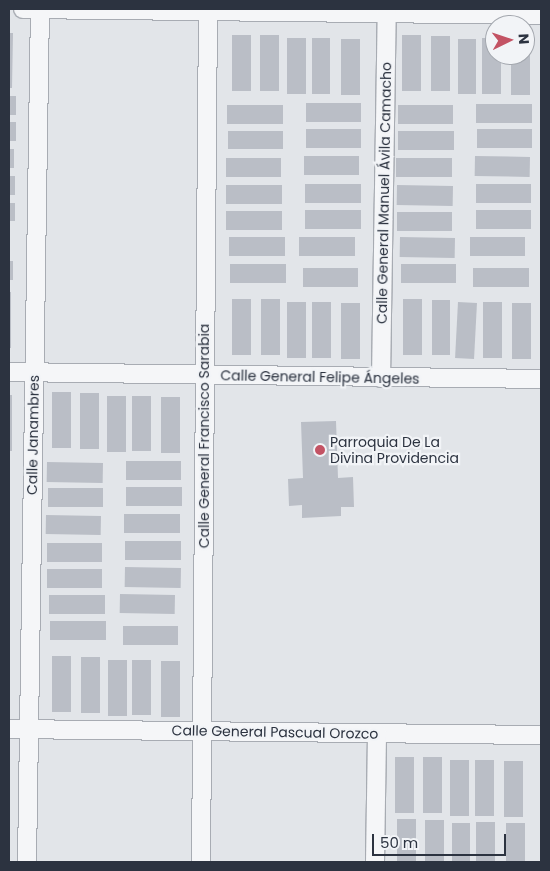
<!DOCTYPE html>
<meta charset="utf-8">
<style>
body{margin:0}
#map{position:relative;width:550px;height:871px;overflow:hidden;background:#e2e5e9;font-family:Poppins,sans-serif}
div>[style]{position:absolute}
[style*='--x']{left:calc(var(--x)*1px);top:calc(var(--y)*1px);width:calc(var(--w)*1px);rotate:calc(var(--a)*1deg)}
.building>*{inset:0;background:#babec6;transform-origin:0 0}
.roads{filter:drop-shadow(1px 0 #a8acb3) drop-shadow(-1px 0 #a8acb3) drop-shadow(0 1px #a8acb3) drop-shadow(0 -1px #a8acb3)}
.street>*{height:18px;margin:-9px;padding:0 9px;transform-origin:9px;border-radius:9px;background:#f5f6f8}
.dots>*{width:14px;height:14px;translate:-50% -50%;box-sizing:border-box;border:2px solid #f2f4f7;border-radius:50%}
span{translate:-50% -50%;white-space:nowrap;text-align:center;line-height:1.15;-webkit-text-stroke:4.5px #f2f4f7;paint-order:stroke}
.street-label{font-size:14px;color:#2c3340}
.poi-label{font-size:14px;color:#2c3340}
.left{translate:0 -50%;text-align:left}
.frame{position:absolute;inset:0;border:10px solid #2c3340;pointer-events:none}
.north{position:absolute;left:485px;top:15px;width:50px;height:50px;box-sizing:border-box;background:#f2f4f7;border:1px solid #a3a7ae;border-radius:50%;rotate:86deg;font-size:14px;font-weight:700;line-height:20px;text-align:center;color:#2c3340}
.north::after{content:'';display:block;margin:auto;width:18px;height:22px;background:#c35364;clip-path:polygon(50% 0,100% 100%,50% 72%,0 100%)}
.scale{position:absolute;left:372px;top:834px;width:134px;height:22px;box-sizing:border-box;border:2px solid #2c3340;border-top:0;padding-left:6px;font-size:15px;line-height:18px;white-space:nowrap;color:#2c3340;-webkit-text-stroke:4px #f2f4f7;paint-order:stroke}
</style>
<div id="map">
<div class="building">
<div style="clip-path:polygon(9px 33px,13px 33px,12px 88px,9px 88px)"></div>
<div style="left:232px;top:35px;width:19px;height:56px"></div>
<div style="left:260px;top:35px;width:19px;height:56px"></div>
<div style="left:402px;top:35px;width:19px;height:56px"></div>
<div style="left:431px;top:36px;width:19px;height:55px"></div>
<div style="left:287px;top:38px;width:19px;height:56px"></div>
<div style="left:312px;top:38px;width:18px;height:56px"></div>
<div style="clip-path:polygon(482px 38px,495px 38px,495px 55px,501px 55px,501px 94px,482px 94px)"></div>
<div style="left:341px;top:39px;width:19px;height:56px"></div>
<div style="left:458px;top:39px;width:18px;height:55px"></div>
<div style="clip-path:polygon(525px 39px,530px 39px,530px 95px,511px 95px,511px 55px,525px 55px)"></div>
<div style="left:9px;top:96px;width:7px;height:19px"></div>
<div style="left:306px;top:103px;width:55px;height:19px"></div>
<div style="left:476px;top:104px;width:56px;height:19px"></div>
<div style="left:227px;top:105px;width:56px;height:19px"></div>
<div style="left:398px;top:105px;width:55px;height:19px"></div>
<div style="left:9px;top:122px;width:7px;height:19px"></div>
<div style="left:306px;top:129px;width:55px;height:19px"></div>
<div style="left:477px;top:129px;width:55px;height:19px"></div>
<div style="left:228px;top:131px;width:55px;height:18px"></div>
<div style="left:398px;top:131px;width:56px;height:19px"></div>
<div style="left:9px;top:149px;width:5px;height:19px"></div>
<div style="left:304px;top:156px;width:55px;height:19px"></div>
<div style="left:475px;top:156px;width:55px;height:20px;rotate:1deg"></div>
<div style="left:226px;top:158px;width:55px;height:19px"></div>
<div style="left:396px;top:158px;width:56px;height:19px"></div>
<div style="left:9px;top:176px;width:6px;height:19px"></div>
<div style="left:305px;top:184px;width:56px;height:19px"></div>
<div style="left:476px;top:184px;width:55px;height:19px"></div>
<div style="left:226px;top:185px;width:56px;height:19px"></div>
<div style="left:397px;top:185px;width:56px;height:20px;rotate:1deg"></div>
<div style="left:9px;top:203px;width:6px;height:18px"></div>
<div style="left:305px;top:210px;width:56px;height:19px"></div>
<div style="left:476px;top:210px;width:55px;height:19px"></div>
<div style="left:226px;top:211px;width:56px;height:19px"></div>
<div style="left:397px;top:212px;width:55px;height:19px"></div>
<div style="left:229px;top:237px;width:56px;height:19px"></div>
<div style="left:299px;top:237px;width:56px;height:19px"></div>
<div style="left:400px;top:237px;width:55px;height:20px;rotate:1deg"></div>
<div style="left:470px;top:237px;width:55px;height:19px"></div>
<div style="left:9px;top:261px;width:4px;height:19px"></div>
<div style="left:230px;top:264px;width:56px;height:19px"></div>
<div style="left:401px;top:264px;width:55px;height:19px"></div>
<div style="left:303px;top:268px;width:55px;height:19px"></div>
<div style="left:473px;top:268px;width:56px;height:19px"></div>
<div style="left:9px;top:292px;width:2px;height:56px"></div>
<div style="left:232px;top:299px;width:19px;height:56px"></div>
<div style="left:261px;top:299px;width:19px;height:56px"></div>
<div style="left:403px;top:299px;width:19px;height:56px"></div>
<div style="left:432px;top:300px;width:18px;height:55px"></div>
<div style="left:287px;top:302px;width:19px;height:56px"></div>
<div style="left:312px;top:302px;width:19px;height:56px"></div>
<div style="left:458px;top:302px;width:19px;height:56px;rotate:3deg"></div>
<div style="left:483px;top:302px;width:19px;height:56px"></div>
<div style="left:341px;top:303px;width:19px;height:56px"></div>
<div style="left:512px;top:303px;width:19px;height:56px"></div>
<div style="left:71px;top:392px;width:56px;height:19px;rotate:90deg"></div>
<div style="left:80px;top:393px;width:19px;height:56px"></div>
<div style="left:9px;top:395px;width:3px;height:56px"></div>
<div style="left:107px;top:396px;width:19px;height:56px"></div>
<div style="left:132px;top:396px;width:19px;height:55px"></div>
<div style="left:161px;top:397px;width:19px;height:56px"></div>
<div style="clip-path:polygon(336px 421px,338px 478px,353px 477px,354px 507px,341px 507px,341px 516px,302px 518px,302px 505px,289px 506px,288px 479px,303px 478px,301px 422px)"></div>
<div style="left:126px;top:461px;width:55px;height:19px"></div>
<div style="left:47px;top:462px;width:56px;height:20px;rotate:1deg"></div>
<div style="left:126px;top:487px;width:56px;height:19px"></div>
<div style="left:48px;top:488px;width:55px;height:19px"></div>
<div style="left:124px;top:514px;width:56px;height:19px"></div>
<div style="left:46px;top:515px;width:55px;height:19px;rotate:1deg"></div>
<div style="left:125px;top:541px;width:56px;height:19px"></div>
<div style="left:47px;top:543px;width:55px;height:19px"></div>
<div style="left:125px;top:567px;width:56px;height:20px;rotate:1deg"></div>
<div style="left:47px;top:569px;width:55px;height:19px"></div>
<div style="left:120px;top:594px;width:55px;height:19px;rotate:1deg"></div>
<div style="left:49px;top:595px;width:56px;height:19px"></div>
<div style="left:50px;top:621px;width:56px;height:19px"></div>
<div style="left:123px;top:626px;width:55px;height:19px"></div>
<div style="left:71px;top:656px;width:56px;height:19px;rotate:90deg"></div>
<div style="left:81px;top:657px;width:19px;height:56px"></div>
<div style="left:108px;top:660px;width:19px;height:56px"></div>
<div style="left:132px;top:660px;width:19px;height:55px"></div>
<div style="left:161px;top:661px;width:19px;height:56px"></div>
<div style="left:395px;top:757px;width:19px;height:56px"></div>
<div style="left:423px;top:757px;width:19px;height:56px"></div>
<div style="left:450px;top:760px;width:19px;height:56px"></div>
<div style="left:475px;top:760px;width:19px;height:56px"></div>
<div style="left:504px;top:761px;width:19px;height:56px"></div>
<div style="left:397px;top:819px;width:19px;height:43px"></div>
<div style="left:425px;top:820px;width:19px;height:42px"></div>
<div style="left:476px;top:822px;width:19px;height:40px"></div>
<div style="left:452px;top:823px;width:18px;height:39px"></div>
<div style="left:506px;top:823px;width:19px;height:39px"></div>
</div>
<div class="roads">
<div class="street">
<div style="--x:23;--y:9;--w:518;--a:0.66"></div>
<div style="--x:9;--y:372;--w:532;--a:0.75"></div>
<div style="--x:381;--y:378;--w:369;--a:-89.1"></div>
<div style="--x:9;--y:729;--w:532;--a:0.65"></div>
<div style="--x:27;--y:862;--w:853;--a:-89.13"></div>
<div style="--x:201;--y:862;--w:853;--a:-89.53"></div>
<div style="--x:375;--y:862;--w:129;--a:-89.1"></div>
</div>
</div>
<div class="dots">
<div style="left:320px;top:450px;background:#c35364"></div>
</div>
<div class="street-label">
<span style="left:384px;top:193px;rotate:-89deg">Calle General Manuel Ávila Camacho</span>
<span style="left:320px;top:377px;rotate:1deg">Calle General Felipe Ángeles</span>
<span style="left:33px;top:435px;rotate:-89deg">Calle Janambres</span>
<span style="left:204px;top:436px;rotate:-90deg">Calle General Francisco Sarabia</span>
<span style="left:275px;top:732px;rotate:1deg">Calle General Pascual Orozco</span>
</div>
<div class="poi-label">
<span class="left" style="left:330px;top:450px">Parroquia De La<br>Divina Providencia</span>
</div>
<div class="frame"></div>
<div class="north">N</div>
<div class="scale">50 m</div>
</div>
